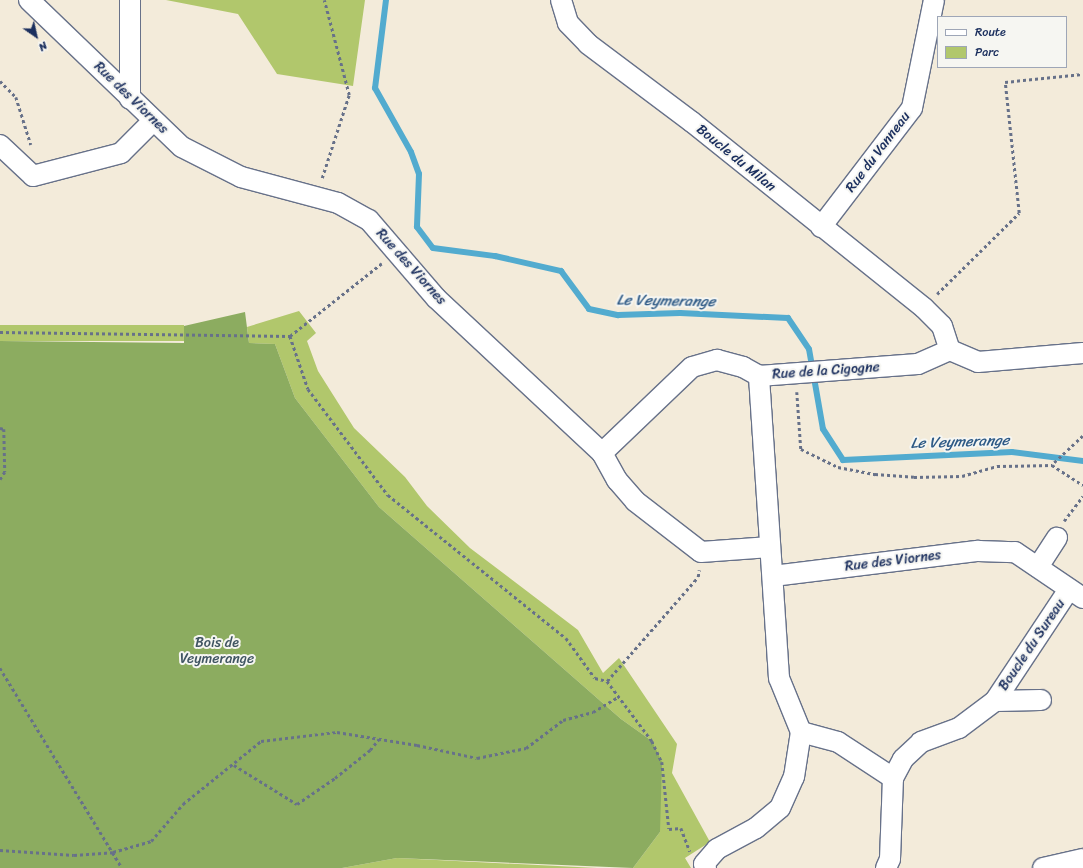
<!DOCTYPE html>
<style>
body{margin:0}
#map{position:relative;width:1083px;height:868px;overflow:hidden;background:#f3ebda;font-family:Sriracha,sans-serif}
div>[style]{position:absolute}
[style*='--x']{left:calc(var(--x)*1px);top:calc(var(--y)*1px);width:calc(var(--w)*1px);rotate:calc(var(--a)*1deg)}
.green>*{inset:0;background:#b1c76c;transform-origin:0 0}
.forest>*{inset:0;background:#8cac60}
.stream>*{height:6px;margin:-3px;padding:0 3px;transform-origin:3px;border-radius:3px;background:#52abcf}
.path>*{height:2.5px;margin-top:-1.25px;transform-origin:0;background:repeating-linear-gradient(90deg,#677189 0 3px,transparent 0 6px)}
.roads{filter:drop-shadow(1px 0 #677189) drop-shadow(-1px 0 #677189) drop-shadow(0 1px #677189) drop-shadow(0 -1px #677189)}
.street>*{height:20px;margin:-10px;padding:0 10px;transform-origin:10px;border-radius:10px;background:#fff}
span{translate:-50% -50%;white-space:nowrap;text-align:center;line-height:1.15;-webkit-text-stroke:4px #f6f6f2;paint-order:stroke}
.street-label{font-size:14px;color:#1b2f5e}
.park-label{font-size:14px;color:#405562}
.water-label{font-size:15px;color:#2e5a86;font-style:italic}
.legend{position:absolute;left:937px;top:16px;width:130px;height:52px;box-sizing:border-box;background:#f6f6f2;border:1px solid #9ea6b7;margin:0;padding:5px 7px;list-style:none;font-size:12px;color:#1b2f5e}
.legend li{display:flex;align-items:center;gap:8px;height:20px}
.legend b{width:20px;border:1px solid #9ea6b7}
.north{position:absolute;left:16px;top:16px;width:40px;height:40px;-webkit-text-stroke:3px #f6f6f2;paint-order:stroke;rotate:146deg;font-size:11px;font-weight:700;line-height:16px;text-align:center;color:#1b2f5e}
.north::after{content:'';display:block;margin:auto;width:14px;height:18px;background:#1b2f5e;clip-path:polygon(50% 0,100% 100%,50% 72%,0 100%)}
</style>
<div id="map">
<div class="green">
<div style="clip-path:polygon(166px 0,365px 0,353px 86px,277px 74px,238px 14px)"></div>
<div style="clip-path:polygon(299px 311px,316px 333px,307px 341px,318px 371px,354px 428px,405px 477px,427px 506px,470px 548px,578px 630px,603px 673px,619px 658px,677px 744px,672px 773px,710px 842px,685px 858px,691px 868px,633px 868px,660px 832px,652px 741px,621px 719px,379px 507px,295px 398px,275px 344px,249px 343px,247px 327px)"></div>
<div style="left:0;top:325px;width:184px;height:16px"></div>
<div style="clip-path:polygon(397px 858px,597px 868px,342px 868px)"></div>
</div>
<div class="forest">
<div style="clip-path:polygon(245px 312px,249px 343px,275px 344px,295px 398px,379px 507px,621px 719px,652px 741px,662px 762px,660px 832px,633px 868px,397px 858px,342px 868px,0 868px,0 341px,184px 343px,184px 326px)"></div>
</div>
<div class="stream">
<div style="--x:386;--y:0;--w:89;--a:97.1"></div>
<div style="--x:375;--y:88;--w:73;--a:60.6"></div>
<div style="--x:411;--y:152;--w:23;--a:70"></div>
<div style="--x:419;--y:174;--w:53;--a:92.2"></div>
<div style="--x:417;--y:227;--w:26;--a:53"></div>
<div style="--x:433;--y:248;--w:63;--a:7.4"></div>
<div style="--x:495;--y:256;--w:68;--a:12.8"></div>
<div style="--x:561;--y:271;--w:47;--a:53.6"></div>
<div style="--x:589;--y:309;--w:30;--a:12"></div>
<div style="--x:618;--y:315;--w:62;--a:-1.8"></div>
<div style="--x:680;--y:313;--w:108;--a:2.7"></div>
<div style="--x:788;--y:318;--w:37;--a:56"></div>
<div style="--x:809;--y:349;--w:81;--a:80.1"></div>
<div style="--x:823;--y:429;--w:37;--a:57"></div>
<div style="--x:843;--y:460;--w:169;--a:-2.7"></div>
<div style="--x:1012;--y:452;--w:72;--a:7.2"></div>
</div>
<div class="path">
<div style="--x:0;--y:81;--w:23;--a:45"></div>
<div style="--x:16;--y:97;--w:50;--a:72.6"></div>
<div style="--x:322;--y:178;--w:87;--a:-72"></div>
<div style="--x:349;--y:95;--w:98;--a:-104.7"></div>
<div style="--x:937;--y:294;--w:115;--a:-44.6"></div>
<div style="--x:1019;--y:213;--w:132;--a:-96.1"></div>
<div style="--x:1005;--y:82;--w:78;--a:-5.9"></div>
<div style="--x:0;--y:332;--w:290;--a:0.8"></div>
<div style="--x:290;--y:336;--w:117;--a:-38.4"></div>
<div style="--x:290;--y:336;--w:56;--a:71.2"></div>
<div style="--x:308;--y:389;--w:133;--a:53"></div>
<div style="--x:388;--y:495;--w:228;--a:38.8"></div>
<div style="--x:566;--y:638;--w:49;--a:54.1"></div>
<div style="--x:595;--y:678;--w:12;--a:14"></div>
<div style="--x:607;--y:681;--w:75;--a:53.1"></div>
<div style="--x:652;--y:741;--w:23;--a:65"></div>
<div style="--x:662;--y:762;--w:67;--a:84"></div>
<div style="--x:669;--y:829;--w:12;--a:-5"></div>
<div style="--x:681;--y:828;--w:25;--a:69"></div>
<div style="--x:797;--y:392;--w:57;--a:86"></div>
<div style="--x:801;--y:449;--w:41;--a:25.9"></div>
<div style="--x:838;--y:467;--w:38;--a:11"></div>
<div style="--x:875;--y:474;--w:39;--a:4"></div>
<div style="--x:914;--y:477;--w:48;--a:-1.2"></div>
<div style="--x:962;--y:476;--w:36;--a:-16"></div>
<div style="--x:997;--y:466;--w:55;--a:-1"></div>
<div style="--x:0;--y:428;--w:4;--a:14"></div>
<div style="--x:4;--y:429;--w:43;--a:88.7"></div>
<div style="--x:5;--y:472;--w:9;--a:122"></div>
<div style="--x:1083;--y:436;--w:42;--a:136.9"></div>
<div style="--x:1052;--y:465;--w:37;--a:33"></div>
<div style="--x:1064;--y:521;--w:31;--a:-53"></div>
<div style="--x:0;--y:668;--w:234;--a:58.6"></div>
<div style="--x:607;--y:681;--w:138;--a:-48.8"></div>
<div style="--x:698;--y:577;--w:7;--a:-82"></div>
<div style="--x:234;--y:765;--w:74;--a:31.8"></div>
<div style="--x:297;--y:804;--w:46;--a:-34.4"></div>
<div style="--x:335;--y:778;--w:45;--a:-38.7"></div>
<div style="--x:370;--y:750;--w:14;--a:-51"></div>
<div style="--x:0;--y:850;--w:74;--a:3.9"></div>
<div style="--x:74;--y:855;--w:39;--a:-4"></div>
<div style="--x:113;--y:852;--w:40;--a:-16"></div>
<div style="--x:151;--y:841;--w:49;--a:-49.1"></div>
<div style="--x:183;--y:804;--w:100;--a:-38.9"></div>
<div style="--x:261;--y:741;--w:77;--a:-6.8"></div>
<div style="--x:337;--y:732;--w:81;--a:9.2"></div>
<div style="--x:417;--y:745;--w:61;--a:12.2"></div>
<div style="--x:477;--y:758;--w:50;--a:-11.5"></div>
<div style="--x:526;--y:748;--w:46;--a:-37.1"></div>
<div style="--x:563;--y:720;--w:31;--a:-15"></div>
<div style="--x:593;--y:712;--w:29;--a:-31"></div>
</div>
<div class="roads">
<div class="street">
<div style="--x:29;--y:0;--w:212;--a:43.9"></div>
<div style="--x:182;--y:147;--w:66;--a:27"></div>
<div style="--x:241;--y:177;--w:100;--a:15"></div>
<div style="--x:338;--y:203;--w:35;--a:29"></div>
<div style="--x:369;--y:220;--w:103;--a:49.3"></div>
<div style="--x:436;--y:298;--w:227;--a:43"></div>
<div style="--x:602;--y:453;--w:31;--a:61"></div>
<div style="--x:617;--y:480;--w:28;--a:49"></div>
<div style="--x:635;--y:501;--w:83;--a:37.7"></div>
<div style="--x:701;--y:552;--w:69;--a:-4.1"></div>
<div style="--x:561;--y:0;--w:24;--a:73"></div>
<div style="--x:568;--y:23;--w:29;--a:46"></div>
<div style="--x:588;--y:44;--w:130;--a:36.9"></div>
<div style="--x:692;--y:122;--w:297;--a:38.7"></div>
<div style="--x:924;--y:308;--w:25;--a:45"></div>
<div style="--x:942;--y:326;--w:25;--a:72"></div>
<div style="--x:130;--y:99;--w:99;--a:-90"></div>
<div style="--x:0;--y:145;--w:45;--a:43.2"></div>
<div style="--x:33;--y:176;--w:91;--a:-14.6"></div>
<div style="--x:121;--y:153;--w:45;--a:-45"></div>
<div style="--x:821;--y:227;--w:150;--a:-52.6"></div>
<div style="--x:912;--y:108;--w:110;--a:-78.5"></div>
<div style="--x:602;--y:453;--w:124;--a:-43.7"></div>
<div style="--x:692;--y:367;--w:26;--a:-16"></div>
<div style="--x:717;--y:360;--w:27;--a:15"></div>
<div style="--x:743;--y:367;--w:18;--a:29"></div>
<div style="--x:759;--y:376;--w:159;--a:-4.3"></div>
<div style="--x:918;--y:364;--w:35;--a:-24"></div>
<div style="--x:950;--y:350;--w:30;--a:23"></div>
<div style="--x:978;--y:362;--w:105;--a:-4.9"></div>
<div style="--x:1038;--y:567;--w:35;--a:-57"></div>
<div style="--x:773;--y:576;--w:207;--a:-7"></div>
<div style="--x:978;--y:551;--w:37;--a:2"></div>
<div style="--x:1015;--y:552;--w:82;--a:34.1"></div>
<div style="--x:995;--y:701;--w:46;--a:-1.2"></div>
<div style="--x:801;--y:732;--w:38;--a:15"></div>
<div style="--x:838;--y:742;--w:66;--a:33.2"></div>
<div style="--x:706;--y:868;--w:4;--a:-117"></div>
<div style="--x:704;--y:864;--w:20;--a:-49"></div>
<div style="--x:717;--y:849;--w:44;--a:-28.3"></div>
<div style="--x:756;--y:828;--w:31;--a:-40"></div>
<div style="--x:780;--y:808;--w:34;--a:-66"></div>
<div style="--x:794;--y:777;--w:46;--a:-81.2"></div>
<div style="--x:801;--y:732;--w:58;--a:-112.2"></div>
<div style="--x:779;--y:678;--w:303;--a:-93.8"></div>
<div style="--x:886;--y:868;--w:10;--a:-66"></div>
<div style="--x:890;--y:859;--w:81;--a:-87.9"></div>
<div style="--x:893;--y:778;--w:21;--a:-62"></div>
<div style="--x:903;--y:759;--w:25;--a:-43"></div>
<div style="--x:921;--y:742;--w:40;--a:-20.2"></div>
<div style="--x:959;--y:728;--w:45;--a:-36.9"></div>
<div style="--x:995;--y:701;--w:134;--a:-56.5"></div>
<div style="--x:1043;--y:868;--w:41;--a:-12.7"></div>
</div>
</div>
<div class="street-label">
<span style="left:131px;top:98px;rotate:44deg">Rue des Viornes</span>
<span style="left:878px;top:152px;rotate:-53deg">Rue du Vanneau</span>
<span style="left:736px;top:158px;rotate:39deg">Boucle du Milan</span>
<span style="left:411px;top:267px;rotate:48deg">Rue des Viornes</span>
<span style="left:826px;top:371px;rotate:-4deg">Rue de la Cigogne</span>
<span style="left:893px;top:561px;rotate:-7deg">Rue des Viornes</span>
<span style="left:1032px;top:645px;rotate:-56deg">Boucle du Sureau</span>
</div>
<div class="park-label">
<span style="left:217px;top:651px">Bois de<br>Veymerange</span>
</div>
<div class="water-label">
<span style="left:666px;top:301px;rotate:1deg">Le Veymerange</span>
<span style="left:960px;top:442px;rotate:-2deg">Le Veymerange</span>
</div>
<ul class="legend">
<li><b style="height:5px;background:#fff"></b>Route</li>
<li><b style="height:11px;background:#b1c76c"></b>Parc</li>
</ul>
<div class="north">N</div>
</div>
